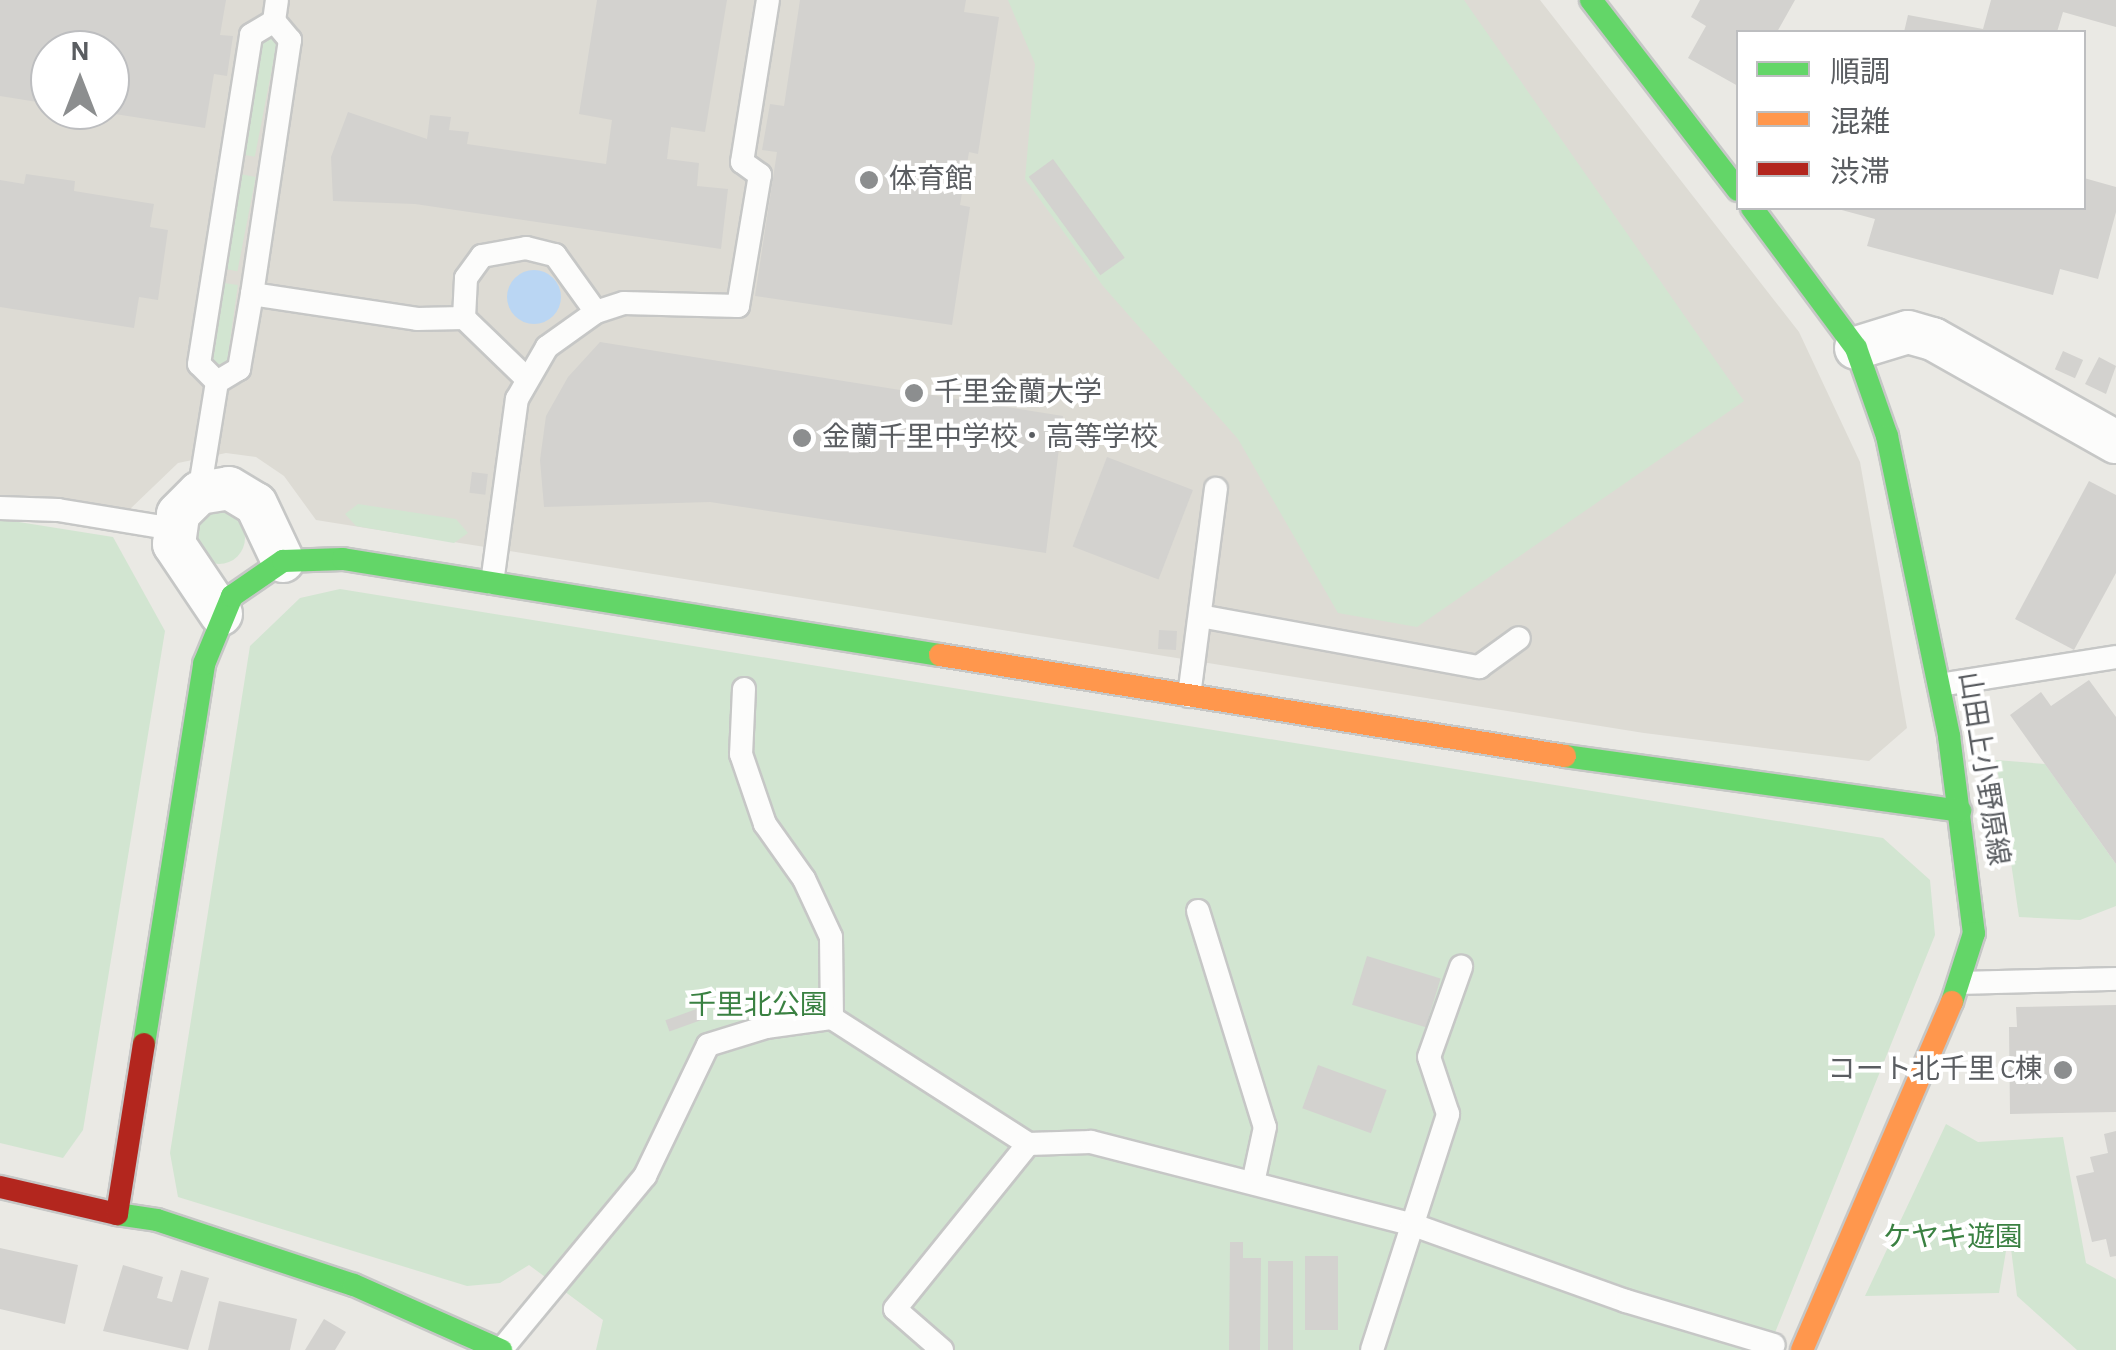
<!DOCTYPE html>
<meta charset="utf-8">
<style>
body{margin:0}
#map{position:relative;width:2116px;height:1350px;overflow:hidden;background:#eae9e4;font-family:"Alegreya Sans","Noto Sans JP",sans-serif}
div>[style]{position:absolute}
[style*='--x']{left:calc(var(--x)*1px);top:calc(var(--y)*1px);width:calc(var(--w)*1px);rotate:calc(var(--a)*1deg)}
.education>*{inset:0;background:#dddbd4}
.green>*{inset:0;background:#d2e5d1;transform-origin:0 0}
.round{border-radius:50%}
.water>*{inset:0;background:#bad6f3}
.building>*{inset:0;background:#d3d2cf;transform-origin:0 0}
.roads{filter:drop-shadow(2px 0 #c6c7c6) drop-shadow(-2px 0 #c6c7c6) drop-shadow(0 2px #c6c7c6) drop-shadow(0 -2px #c6c7c6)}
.lane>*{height:22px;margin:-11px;padding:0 11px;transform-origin:11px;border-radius:11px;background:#fcfcfb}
.street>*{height:42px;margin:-21px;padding:0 21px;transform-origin:21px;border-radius:21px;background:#fcfcfb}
.fast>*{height:22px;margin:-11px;padding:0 11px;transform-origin:11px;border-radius:11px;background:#63d668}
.slow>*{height:22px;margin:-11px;padding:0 11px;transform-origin:11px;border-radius:11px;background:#ff974d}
.jam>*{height:22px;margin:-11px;padding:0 11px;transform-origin:11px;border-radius:11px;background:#b3261e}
.dots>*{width:28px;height:28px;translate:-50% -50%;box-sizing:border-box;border:5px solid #fff;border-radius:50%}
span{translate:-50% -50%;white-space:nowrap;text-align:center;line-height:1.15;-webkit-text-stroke:8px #fff;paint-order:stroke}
.poi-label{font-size:28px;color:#5a5d61}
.left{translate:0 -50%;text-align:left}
.right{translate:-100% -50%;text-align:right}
.street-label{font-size:28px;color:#5a5d61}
.park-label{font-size:28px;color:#3a8142}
.legend{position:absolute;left:1736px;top:30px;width:350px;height:180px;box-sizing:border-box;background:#fff;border:2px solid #bdbec0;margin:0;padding:12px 18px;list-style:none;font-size:30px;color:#5a5d61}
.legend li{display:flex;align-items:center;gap:20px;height:50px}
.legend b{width:50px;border:2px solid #bdbec0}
.north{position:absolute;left:30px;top:30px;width:100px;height:100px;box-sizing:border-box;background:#fff;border:2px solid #bdbec0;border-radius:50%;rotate:0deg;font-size:28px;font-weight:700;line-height:40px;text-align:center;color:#5a5d61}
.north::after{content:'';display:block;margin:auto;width:35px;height:45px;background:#8c8e8f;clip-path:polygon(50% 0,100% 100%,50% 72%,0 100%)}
</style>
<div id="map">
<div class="education">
<div style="clip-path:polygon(evenodd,0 0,1540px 0,1799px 332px,1860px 462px,1907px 728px,1869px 761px,1644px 733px,316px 520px,284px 476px,256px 457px,226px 453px,178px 463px,128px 511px,0 496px,0 0,50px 50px,110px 50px,110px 110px,50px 110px,50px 50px)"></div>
</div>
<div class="green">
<div style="clip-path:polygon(1008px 0,1464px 0,1744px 401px,1417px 627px,1338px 613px,1238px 439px,1103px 286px,1025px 179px,1035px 64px)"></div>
<div style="left:262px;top:36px;width:16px;height:120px;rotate:11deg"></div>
<div style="left:240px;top:174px;width:16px;height:96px;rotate:11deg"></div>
<div style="left:224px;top:283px;width:14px;height:81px;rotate:8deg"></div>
<div style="clip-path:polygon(358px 504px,456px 519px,468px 533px,454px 543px,356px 526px,345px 514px)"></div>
<div class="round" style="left:193px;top:512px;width:52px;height:52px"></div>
<div style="clip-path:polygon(0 519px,113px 537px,165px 631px,83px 1130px,63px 1158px,0 1143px)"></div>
<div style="clip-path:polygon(340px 589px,1883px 838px,1930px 880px,1935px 935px,1768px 1350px,596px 1350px,603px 1320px,529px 1265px,500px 1283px,467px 1286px,178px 1197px,170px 1153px,250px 646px,300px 598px)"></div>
<div style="clip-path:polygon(1996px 760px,2045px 764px,2116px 864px,2116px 906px,2080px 920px,2019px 917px)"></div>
<div style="clip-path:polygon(1946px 1124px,1978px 1142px,2063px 1137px,2086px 1263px,2116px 1279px,2116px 1350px,2077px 1350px,2017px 1296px,2009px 1233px,1999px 1293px,1865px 1296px)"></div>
</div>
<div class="water">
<div class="round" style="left:507px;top:270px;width:54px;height:54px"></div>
</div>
<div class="building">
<div style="clip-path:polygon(0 0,226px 0,220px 35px,233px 36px,227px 76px,214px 74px,205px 128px,102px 112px,110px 110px,110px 50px,50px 50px,50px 104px,0 96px)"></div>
<div style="clip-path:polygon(597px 0,727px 0,705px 132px,671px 127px,667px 159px,699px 163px,697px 186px,728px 189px,721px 249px,415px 204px,333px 201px,331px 157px,348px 112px,427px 139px,430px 115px,451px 117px,449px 130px,469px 132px,467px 144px,606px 164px,612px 120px,579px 114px)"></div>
<div style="clip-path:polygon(800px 0,966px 0,964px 12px,999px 17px,978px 154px,969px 152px,960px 205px,970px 207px,952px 325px,755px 296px,777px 152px,762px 150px,770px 104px,784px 106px)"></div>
<div style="clip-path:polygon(1700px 0,1795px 0,1777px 32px,1738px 32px,1738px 86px,1688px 58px,1706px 26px,1691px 17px)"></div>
<div style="clip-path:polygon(1991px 0,2116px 0,2116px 27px,2063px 12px,2057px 32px,1904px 32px,1908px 15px,1983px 29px)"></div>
<div style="left:1053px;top:159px;width:122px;height:30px;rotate:54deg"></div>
<div style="clip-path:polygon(26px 174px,75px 181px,74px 191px,154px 204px,150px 227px,168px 230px,158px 300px,139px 297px,134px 328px,0 307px,0 180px,24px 184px)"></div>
<div style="clip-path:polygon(2084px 178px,2116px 187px,2116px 212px,2098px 279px,2060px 269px,2053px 295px,1867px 246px,1875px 219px,1838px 209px,2084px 208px)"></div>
<div style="clip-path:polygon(600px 342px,1063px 416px,1046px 553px,710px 502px,544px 507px,540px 460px,546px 416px,568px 377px)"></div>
<div style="left:2063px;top:351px;width:22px;height:20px;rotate:24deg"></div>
<div style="clip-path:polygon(2099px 357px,2116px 366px,2106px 394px,2085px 384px)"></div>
<div style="left:1107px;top:457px;width:92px;height:96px;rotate:21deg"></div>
<div style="left:472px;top:472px;width:16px;height:21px;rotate:7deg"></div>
<div style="clip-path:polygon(2089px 481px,2116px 495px,2116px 573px,2074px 650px,2015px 619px)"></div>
<div style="left:1159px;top:630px;width:18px;height:19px;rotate:3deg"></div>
<div style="clip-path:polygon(2089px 680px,2116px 717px,2116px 864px,2010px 715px,2041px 692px,2051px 706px)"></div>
<div style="left:1367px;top:956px;width:77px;height:51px;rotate:17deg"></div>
<div style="clip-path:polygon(2116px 1005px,2116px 1112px,2010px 1114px,2009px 1027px,2017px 1027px,2016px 1007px)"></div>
<div style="left:702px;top:1007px;width:12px;height:39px;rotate:70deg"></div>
<div style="left:1318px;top:1065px;width:73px;height:46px;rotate:20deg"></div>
<div style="clip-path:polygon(2116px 1131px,2116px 1256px,2110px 1257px,2106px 1239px,2092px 1242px,2076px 1176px,2094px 1172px,2090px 1157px,2108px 1153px,2104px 1134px)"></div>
<div style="clip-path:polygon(1230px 1242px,1243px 1242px,1243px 1258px,1261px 1258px,1260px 1350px,1229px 1350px)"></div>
<div style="clip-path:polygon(0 1248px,78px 1265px,65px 1324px,0 1309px)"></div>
<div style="left:1305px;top:1256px;width:33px;height:74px"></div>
<div style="left:1268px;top:1261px;width:25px;height:89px"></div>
<div style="clip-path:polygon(123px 1265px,163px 1277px,157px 1298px,172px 1302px,181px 1270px,209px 1278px,188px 1350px,103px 1331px)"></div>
<div style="clip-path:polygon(219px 1301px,297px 1319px,290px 1350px,208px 1350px)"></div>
<div style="clip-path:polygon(324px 1319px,346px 1332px,335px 1350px,305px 1350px)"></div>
</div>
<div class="roads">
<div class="lane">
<div style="--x:252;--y:294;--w:167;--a:8.6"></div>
<div style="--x:417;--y:319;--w:47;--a:-1.2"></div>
<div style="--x:525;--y:377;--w:85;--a:-136"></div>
<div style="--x:464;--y:318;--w:40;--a:-87.1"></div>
<div style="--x:466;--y:278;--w:27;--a:-54"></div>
<div style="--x:482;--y:256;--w:45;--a:-10.3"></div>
<div style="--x:526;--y:248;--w:30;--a:14"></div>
<div style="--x:555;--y:255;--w:70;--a:54.3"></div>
<div style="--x:217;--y:382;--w:25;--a:-135"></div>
<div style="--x:199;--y:364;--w:333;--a:-81"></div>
<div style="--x:251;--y:35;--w:27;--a:-31"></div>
<div style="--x:274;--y:21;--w:21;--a:-82"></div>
<div style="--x:199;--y:493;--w:112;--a:-80.8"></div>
<div style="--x:217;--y:382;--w:26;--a:-31"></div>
<div style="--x:239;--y:369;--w:76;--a:-80.2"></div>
<div style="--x:252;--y:294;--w:257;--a:-81.5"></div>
<div style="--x:290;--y:40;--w:25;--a:-130"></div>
<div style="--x:0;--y:508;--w:58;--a:2"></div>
<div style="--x:58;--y:510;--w:118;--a:9.3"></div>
<div style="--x:492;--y:583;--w:186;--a:-82.3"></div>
<div style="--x:517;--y:399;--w:60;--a:-60"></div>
<div style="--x:547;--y:347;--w:60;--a:-35.5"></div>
<div style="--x:596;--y:312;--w:29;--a:-18"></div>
<div style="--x:624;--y:303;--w:114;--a:1.5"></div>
<div style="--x:738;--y:306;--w:133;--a:-80.5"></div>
<div style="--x:760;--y:175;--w:22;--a:-144"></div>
<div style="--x:742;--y:162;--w:164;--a:-80.9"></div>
<div style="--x:1200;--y:616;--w:284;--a:10.4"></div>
<div style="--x:1479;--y:667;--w:49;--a:-35.9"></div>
<div style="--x:1940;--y:685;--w:178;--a:-9"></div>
<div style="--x:744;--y:689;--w:65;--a:92.6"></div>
<div style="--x:741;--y:754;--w:74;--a:71.1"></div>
<div style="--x:765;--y:824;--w:67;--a:54.7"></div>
<div style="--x:804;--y:879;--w:64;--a:65"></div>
<div style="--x:831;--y:937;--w:81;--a:89.3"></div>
<div style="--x:1189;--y:696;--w:209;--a:-82.6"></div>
<div style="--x:1198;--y:911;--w:226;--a:72.8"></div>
<div style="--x:1265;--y:1127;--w:57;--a:102.1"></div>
<div style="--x:1960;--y:983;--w:156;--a:-1.5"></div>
<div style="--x:501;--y:1350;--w:226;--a:-50.4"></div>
<div style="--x:645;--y:1176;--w:145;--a:-64.3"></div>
<div style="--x:708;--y:1045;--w:61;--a:-17.2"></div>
<div style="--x:766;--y:1027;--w:67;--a:-7.8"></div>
<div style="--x:832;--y:1018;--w:233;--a:32.7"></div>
<div style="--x:1028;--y:1144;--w:63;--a:-1.8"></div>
<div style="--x:1091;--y:1142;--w:330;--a:14.4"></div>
<div style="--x:1411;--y:1224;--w:228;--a:19.7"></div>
<div style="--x:1626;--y:1301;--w:154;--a:16.6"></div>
<div style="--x:942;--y:1350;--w:62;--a:-138.9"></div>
<div style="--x:895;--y:1309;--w:212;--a:-51.1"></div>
<div style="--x:1372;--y:1350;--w:248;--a:-72.1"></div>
<div style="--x:1448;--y:1114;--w:60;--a:-108.4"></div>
<div style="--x:1429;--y:1057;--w:96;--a:-70.4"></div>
</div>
<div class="street">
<div style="--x:1856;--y:348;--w:54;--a:-17.1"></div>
<div style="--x:1908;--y:332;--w:26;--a:16"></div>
<div style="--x:1933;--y:339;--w:210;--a:29.4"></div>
<div style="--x:221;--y:614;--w:84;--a:-123.9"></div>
<div style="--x:174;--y:544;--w:30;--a:-82"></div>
<div style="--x:178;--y:514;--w:30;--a:-45"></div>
<div style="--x:199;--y:493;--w:30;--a:-9"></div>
<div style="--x:229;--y:488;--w:31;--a:31"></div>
<div style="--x:256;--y:504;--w:63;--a:64.7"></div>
</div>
<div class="fast">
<div style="--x:1591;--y:0;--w:240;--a:52.3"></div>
<div style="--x:1752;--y:208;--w:174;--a:53.4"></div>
<div style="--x:1856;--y:348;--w:93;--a:70.6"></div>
<div style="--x:1887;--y:436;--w:306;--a:78.3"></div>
<div style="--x:1949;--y:736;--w:199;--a:82.8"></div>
<div style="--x:1974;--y:933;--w:72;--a:107.7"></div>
<div style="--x:1565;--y:756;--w:399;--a:7.9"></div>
<div style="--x:144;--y:1044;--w:385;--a:-81"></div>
<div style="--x:204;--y:664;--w:74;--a:-67.6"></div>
<div style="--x:232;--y:596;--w:62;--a:-34.5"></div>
<div style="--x:283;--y:561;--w:60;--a:-1.9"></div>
<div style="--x:343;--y:559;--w:605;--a:9.14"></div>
<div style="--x:117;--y:1214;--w:40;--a:8.5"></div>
<div style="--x:157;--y:1220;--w:207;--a:18.3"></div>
<div style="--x:354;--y:1285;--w:161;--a:23.9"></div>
</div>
<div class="slow">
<div style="--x:940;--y:655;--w:633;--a:9.18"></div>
<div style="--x:1802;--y:1350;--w:379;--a:-66.7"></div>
</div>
<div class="jam">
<div style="--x:0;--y:1187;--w:120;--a:13"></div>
<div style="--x:117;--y:1214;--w:172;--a:-81"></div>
</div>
</div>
<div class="dots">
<div style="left:869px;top:180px;background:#8c8e8f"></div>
<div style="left:914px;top:393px;background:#8c8e8f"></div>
<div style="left:802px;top:438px;background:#8c8e8f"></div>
<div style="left:2063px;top:1070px;background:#8c8e8f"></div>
</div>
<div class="poi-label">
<span class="left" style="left:889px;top:180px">体育館</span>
<span class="left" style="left:934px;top:393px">千里金蘭大学</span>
<span class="left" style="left:822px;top:438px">金蘭千里中学校・高等学校</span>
<span class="right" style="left:2043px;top:1070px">コート北千里 C棟</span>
</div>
<div class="street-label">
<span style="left:1983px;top:769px;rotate:81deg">山田上小野原線</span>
</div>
<div class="park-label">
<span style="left:758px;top:1006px">千里北公園</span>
<span style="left:1953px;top:1238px">ケヤキ遊園</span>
</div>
<ul class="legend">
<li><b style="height:12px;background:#63d668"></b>順調</li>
<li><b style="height:12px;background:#ff974d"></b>混雑</li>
<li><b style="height:12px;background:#b3261e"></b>渋滞</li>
</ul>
<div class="north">N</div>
</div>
